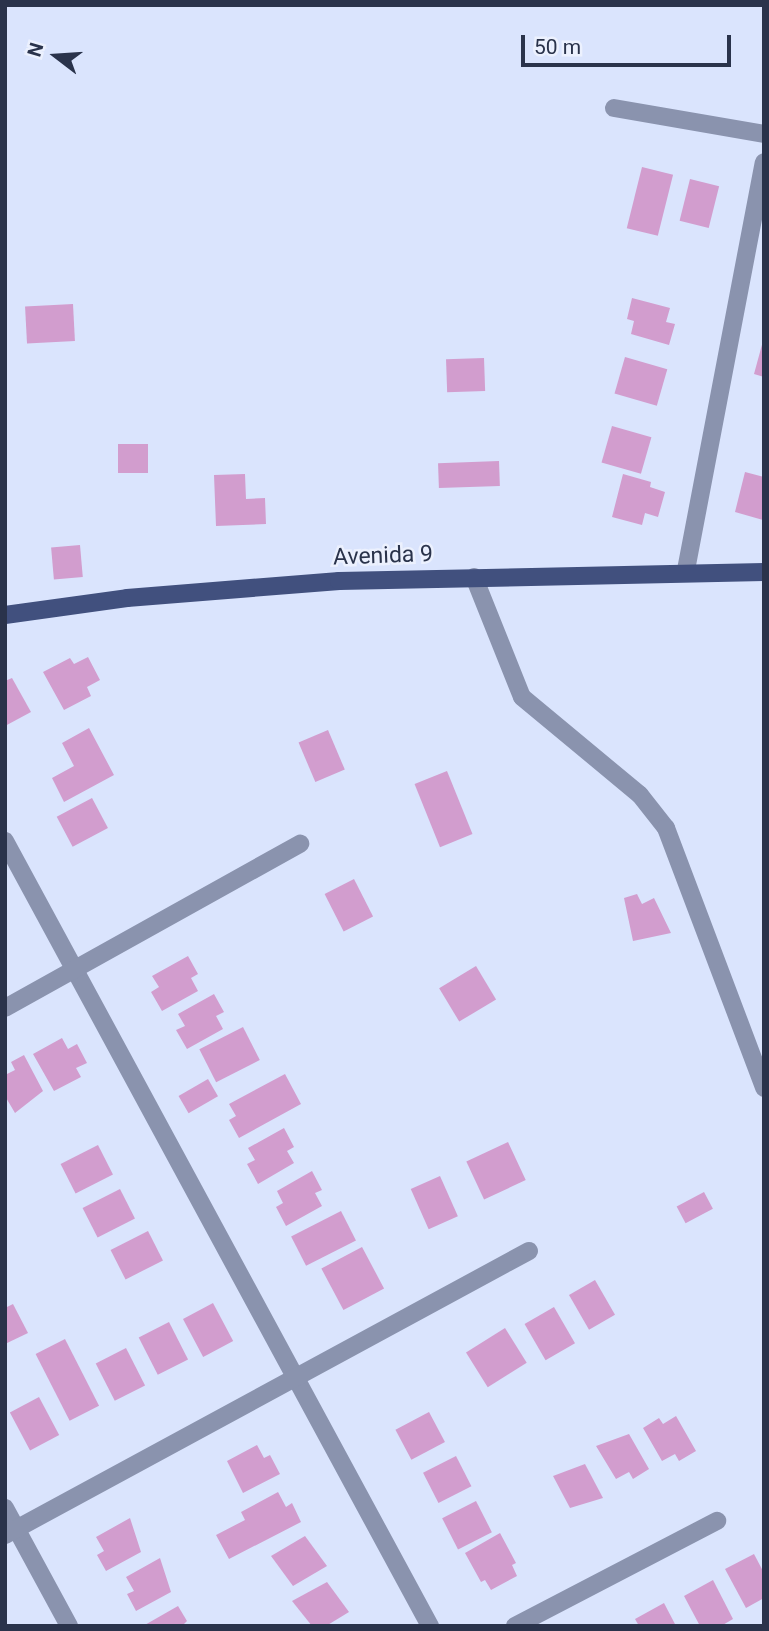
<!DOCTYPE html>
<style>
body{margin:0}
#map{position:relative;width:769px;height:1631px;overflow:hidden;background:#dae4fd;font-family:Roboto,sans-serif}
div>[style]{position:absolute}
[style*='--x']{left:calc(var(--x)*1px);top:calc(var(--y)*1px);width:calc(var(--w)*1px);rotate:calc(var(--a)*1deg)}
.building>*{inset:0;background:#d29dce;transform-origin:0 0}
.minor>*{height:18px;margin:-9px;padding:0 9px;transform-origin:9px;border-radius:9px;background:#8a93ae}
.major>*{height:18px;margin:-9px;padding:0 9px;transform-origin:9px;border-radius:9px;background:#41507e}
span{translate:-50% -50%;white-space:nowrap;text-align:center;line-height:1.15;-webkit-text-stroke:5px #ecf1fe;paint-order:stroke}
.street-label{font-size:23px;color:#2a334b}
.frame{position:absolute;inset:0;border:7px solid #2a334b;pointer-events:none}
.north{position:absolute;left:21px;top:21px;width:70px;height:70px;-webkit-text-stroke:5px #ecf1fe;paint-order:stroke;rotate:287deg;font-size:19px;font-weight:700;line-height:28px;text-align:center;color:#2a334b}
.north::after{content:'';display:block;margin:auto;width:24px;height:32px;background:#2a334b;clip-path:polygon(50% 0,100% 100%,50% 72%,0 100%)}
.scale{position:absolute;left:521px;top:35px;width:210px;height:32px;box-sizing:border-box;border:4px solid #2a334b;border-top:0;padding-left:9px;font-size:21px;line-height:24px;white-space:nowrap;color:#2a334b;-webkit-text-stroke:5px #ecf1fe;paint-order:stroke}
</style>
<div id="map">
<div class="building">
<div style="left:642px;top:167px;width:32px;height:63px;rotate:14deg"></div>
<div style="left:690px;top:179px;width:30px;height:43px;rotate:14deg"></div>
<div style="clip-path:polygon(632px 298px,670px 308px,666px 322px,675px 324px,669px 345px,631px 334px,634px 321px,627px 319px)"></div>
<div style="left:73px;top:304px;width:37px;height:48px;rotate:87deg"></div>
<div style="clip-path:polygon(763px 341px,764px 341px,764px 377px,754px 374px)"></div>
<div style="left:625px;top:357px;width:44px;height:38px;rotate:16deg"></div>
<div style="left:484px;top:358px;width:33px;height:38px;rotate:88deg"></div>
<div style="left:612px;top:426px;width:41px;height:38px;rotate:16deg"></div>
<div style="left:118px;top:444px;width:30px;height:29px"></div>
<div style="left:499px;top:461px;width:25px;height:61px;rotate:88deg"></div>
<div style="clip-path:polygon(745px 472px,764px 477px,763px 520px,735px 512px)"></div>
<div style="clip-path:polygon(245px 474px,246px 499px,265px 498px,266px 524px,216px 526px,214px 475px)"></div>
<div style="clip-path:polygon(623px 474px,651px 482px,650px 487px,665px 492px,658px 517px,645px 513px,642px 525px,612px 517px)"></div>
<div style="left:80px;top:545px;width:32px;height:29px;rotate:85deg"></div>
<div style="clip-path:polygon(88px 657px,100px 680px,87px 687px,91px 696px,64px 710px,43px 672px,70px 658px,74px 664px)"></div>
<div style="clip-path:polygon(12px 678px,31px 712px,5px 726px,5px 681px)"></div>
<div style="clip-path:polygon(89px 728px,114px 775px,64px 802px,52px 778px,74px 766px,62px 743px)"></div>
<div style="left:328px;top:730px;width:43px;height:32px;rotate:67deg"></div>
<div style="left:447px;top:771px;width:68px;height:35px;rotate:68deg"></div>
<div style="left:92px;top:798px;width:34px;height:40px;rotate:62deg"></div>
<div style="left:354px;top:879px;width:42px;height:33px;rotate:63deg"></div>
<div style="clip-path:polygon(637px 894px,642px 904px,654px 898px,671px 933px,633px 941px,624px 898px)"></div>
<div style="clip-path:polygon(188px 956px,198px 974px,191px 978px,198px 991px,162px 1011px,151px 992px,159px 987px,152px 976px)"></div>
<div style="left:476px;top:966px;width:39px;height:43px;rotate:59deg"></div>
<div style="clip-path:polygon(214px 994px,224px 1012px,216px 1016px,223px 1029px,187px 1049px,176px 1030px,185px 1026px,178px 1014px)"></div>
<div style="left:243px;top:1027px;width:37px;height:49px;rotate:63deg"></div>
<div style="clip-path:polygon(62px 1038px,68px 1049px,77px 1044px,87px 1063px,76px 1068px,81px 1077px,54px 1091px,33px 1054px)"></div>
<div style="clip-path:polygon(24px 1055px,43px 1091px,15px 1113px,5px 1096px,5px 1075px,15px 1070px,11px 1062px)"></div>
<div style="clip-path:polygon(285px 1074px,301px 1104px,239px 1138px,229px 1120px,236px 1116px,229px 1104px)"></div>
<div style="left:208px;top:1079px;width:20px;height:34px;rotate:60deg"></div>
<div style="clip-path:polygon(284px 1128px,294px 1147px,287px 1151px,294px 1163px,258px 1184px,247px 1164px,255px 1160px,248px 1148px)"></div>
<div style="left:508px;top:1142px;width:42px;height:46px;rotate:65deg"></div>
<div style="left:98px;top:1145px;width:33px;height:42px;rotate:63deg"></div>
<div style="clip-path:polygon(312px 1171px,322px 1190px,315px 1193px,322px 1206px,286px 1226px,276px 1207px,283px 1203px,277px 1191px)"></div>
<div style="left:440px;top:1176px;width:44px;height:32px;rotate:66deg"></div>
<div style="left:120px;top:1189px;width:33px;height:42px;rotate:63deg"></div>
<div style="left:704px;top:1192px;width:19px;height:31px;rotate:62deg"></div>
<div style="left:341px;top:1211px;width:33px;height:56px;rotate:63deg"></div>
<div style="left:148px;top:1231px;width:33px;height:42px;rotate:63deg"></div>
<div style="left:362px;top:1247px;width:47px;height:46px;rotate:62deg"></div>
<div style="left:595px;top:1280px;width:40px;height:30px;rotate:60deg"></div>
<div style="left:213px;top:1303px;width:43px;height:34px;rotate:62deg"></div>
<div style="clip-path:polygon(13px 1304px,28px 1333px,5px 1344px,5px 1308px)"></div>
<div style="left:554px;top:1307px;width:42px;height:34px;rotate:60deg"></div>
<div style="left:169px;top:1322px;width:42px;height:34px;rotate:63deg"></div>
<div style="left:505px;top:1328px;width:41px;height:46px;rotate:58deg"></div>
<div style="left:65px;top:1339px;width:75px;height:33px;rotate:63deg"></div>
<div style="left:126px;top:1348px;width:42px;height:34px;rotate:63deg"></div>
<div style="left:39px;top:1397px;width:43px;height:33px;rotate:62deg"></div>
<div style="left:429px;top:1412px;width:34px;height:38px;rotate:62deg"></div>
<div style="clip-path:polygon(676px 1416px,696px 1451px,679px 1461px,675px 1454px,662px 1461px,643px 1428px,659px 1418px,663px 1424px)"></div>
<div style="clip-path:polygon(629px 1434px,649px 1469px,633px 1479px,629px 1472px,616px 1479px,596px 1446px)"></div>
<div style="clip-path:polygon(257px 1445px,264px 1458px,270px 1455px,280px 1474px,243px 1493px,227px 1461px)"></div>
<div style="left:456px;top:1456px;width:34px;height:37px;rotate:63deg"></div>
<div style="clip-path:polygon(585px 1464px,603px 1498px,570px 1508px,553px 1476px)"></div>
<div style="clip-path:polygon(278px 1492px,286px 1507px,292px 1503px,301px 1522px,229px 1559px,216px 1535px,245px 1520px,241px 1512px)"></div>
<div style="left:476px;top:1501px;width:35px;height:38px;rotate:63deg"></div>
<div style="clip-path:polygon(130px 1518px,141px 1552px,106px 1571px,97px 1555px,104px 1551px,96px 1537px)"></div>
<div style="clip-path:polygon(500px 1533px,516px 1563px,512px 1565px,517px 1576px,491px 1590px,485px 1580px,481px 1582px,465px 1553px)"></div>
<div style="clip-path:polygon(305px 1536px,327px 1566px,293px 1586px,271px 1556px)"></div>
<div style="clip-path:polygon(754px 1554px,764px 1573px,764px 1598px,746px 1608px,725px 1569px)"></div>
<div style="clip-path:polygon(160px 1558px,171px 1592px,136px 1611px,127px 1594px,134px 1591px,126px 1577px)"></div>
<div style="clip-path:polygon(713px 1580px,733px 1619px,721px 1626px,700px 1626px,684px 1596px)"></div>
<div style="clip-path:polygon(327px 1582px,349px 1612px,326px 1626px,312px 1626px,292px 1601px)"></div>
<div style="clip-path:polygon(664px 1603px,676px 1626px,639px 1626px,635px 1619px)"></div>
<div style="clip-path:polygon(178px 1606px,187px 1621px,182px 1626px,143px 1626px)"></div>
</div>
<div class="minor">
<div style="--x:614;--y:108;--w:152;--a:9.8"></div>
<div style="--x:686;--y:570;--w:415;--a:-79.2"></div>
<div style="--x:474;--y:577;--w:129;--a:68.2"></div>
<div style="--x:522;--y:697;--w:153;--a:39.7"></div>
<div style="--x:640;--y:795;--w:42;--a:51.8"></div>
<div style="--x:666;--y:828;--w:278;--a:69.3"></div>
<div style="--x:5;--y:841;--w:893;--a:61.57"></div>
<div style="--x:5;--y:1008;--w:338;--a:-29.1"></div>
<div style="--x:5;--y:1508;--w:134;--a:61.5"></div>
<div style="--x:5;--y:1535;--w:596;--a:-28.46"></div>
<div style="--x:515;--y:1626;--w:228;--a:-27.5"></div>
</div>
<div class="major">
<div style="--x:5;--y:615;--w:123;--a:-7.9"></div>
<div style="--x:127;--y:598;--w:213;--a:-4.6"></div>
<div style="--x:339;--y:581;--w:425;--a:-1.2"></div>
</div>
<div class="street-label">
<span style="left:383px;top:556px;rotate:-2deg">Avenida 9</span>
</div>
<div class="frame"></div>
<div class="north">N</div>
<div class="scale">50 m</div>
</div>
